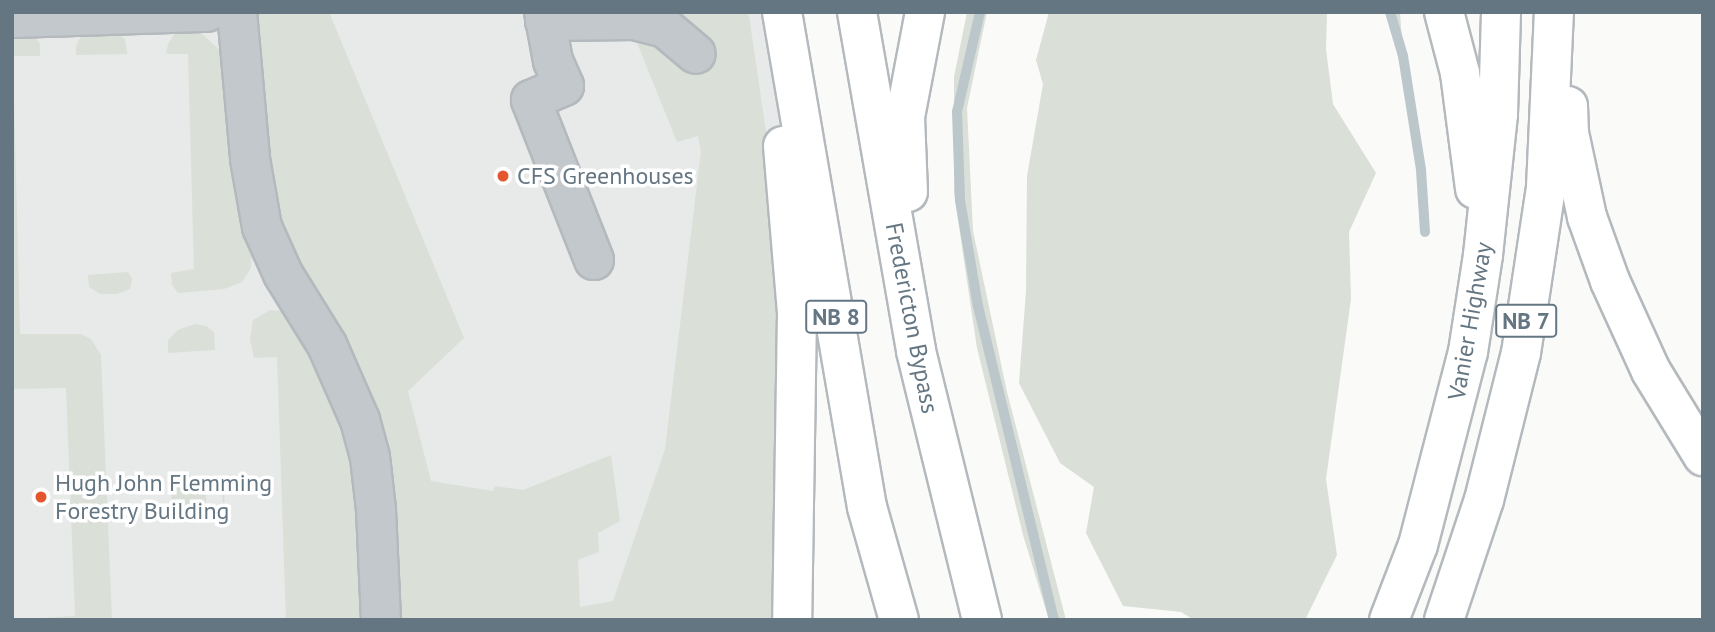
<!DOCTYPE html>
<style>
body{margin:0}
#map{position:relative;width:1715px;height:632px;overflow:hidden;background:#fafaf8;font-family:"PT Sans",sans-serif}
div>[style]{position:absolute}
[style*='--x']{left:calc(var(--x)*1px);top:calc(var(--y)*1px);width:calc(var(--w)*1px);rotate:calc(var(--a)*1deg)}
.built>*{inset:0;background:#e8e9e9}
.green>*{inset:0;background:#dadfd7}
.stream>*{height:10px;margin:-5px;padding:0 5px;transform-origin:5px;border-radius:5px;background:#bbc7cb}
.roads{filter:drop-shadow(2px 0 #b4b9bd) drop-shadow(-2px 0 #b4b9bd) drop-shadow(0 2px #b4b9bd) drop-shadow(0 -2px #b4b9bd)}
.minor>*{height:38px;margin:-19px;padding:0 19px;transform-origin:19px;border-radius:19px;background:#c3c8cc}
.highway>*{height:38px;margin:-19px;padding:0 19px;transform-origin:19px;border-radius:19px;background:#fff}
.dots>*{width:19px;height:19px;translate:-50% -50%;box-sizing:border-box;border:4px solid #fff;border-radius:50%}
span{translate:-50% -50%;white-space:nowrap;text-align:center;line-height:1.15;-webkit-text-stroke:7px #fff;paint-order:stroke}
.shield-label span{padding:2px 5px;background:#fff;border:2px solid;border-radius:5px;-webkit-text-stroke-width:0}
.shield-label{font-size:23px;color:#657683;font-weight:700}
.poi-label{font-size:24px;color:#657683}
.left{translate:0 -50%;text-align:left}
.street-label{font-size:24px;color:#657683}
.frame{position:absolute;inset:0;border:14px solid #657683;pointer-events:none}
</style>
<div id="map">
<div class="built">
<div style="clip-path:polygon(12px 12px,766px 12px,785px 166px,792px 620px,12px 620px)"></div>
</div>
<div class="green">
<div style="clip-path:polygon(254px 12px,329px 12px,464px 338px,408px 391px,431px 481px,493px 491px,495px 486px,523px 490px,611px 455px,620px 521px,598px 533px,599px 552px,578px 560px,580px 607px,613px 601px,665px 449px,701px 151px,698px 136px,677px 142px,629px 23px,599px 12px,745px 12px,749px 16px,773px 179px,779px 252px,776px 620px,394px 620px,391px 534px,272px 206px)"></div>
<div style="clip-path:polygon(967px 12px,987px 12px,967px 108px,973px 231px,1007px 392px,1066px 620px,1049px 620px,1023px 535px,977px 348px,954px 193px,954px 77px)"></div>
<div style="clip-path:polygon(1049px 12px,1327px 12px,1326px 49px,1333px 104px,1376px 173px,1349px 232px,1351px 299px,1326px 479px,1337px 555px,1305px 620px,1194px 620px,1181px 612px,1123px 606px,1086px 533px,1094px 487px,1060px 463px,1019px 383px,1026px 291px,1027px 176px,1043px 84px,1036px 60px)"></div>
<div style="clip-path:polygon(1385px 12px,1400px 12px,1403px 56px,1387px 17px)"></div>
<div style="clip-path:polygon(91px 31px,112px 31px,125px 39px,127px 54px,76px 55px,76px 46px,81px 36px)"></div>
<div style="clip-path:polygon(199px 31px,225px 55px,252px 250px,251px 268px,242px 282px,224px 289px,178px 293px,172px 285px,171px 273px,194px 269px,188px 54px,166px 54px,168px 44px,175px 33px)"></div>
<div style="clip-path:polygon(32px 33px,40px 44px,40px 56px,13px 56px,20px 334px,81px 334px,91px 339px,101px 355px,112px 620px,12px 620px,75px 616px,66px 388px,12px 389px,12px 34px)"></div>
<div style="clip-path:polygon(128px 272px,132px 279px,130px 289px,117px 294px,100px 294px,89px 287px,88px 275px)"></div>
<div style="clip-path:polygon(270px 310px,283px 311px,312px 352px,344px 422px,356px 469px,365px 620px,286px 620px,277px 357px,254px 358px,250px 339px,253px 320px)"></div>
<div style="clip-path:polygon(195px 324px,206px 326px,214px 332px,215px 350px,168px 353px,168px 340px,178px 330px)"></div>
<div style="clip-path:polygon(evenodd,224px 484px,225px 518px,173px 521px,171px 486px,224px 484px,206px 492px,222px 492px,223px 507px,206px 507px,206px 492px)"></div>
</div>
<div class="stream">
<div style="--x:980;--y:12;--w:103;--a:103"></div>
<div style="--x:957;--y:112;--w:88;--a:88"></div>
<div style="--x:960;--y:200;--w:108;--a:80.4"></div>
<div style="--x:978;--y:306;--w:323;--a:76.4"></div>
<div style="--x:1390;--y:12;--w:46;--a:73.5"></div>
<div style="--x:1403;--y:56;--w:115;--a:81"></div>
<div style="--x:1421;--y:170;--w:62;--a:86.3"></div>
</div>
<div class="roads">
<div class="minor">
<div style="--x:237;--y:12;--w:148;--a:84.9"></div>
<div style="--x:250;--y:159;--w:69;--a:80"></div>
<div style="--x:262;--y:227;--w:51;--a:65.9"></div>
<div style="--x:283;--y:274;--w:84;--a:58.2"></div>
<div style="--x:327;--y:345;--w:82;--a:66.3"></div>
<div style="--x:360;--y:420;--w:38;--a:75"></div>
<div style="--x:370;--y:457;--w:53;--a:83.5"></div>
<div style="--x:376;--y:510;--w:110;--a:87.4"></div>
<div style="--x:544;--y:12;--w:50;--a:79.6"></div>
<div style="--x:553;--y:61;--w:27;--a:66"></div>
<div style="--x:564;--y:86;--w:36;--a:157"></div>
<div style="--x:531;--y:100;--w:172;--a:68.5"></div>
<div style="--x:12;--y:18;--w:195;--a:-1.8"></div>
<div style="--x:545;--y:21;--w:89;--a:-0.6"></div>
<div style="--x:634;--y:20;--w:32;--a:14"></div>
<div style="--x:665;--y:28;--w:40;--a:40"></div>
</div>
<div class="highway">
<div style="--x:782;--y:12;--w:502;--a:80.26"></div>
<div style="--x:867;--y:507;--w:117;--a:74.2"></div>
<div style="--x:857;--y:12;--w:344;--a:80.1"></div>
<div style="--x:916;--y:351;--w:277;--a:76.2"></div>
<div style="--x:1444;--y:12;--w:63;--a:75.3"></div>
<div style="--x:1460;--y:73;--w:117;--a:82.6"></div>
<div style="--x:1568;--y:106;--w:27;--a:88"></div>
<div style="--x:1569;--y:133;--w:86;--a:77.9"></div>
<div style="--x:1587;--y:217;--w:68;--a:70.2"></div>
<div style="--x:1610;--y:281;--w:99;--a:65.5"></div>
<div style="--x:1651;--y:371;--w:100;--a:58.5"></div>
<div style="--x:783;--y:146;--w:168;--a:85.2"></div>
<div style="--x:797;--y:313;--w:307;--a:90.9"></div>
<div style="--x:908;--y:192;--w:75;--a:-92.3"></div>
<div style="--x:905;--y:117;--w:107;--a:-79.2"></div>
<div style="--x:1389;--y:620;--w:80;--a:-68.9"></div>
<div style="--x:1418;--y:545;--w:199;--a:-75.5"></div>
<div style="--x:1468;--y:352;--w:98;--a:-81.2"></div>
<div style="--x:1483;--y:255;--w:142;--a:-83.9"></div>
<div style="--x:1498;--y:114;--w:102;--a:-88.3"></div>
<div style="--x:1444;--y:620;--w:126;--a:-71.6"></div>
<div style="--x:1484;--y:500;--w:152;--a:-75.9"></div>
<div style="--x:1521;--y:353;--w:168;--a:-81.4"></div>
<div style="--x:1546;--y:187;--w:175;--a:-87.4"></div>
</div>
</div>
<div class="dots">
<div style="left:503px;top:176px;background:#e4572e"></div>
<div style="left:41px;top:497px;background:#e4572e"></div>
</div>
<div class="shield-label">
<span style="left:836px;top:317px">NB 8</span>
<span style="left:1526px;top:321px">NB 7</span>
</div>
<div class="poi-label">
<span class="left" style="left:517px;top:176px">CFS Greenhouses</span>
<span class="left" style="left:55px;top:497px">Hugh John Flemming<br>Forestry Building</span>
</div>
<div class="street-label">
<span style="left:912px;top:318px;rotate:79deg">Fredericton Bypass</span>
<span style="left:1470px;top:321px;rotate:-80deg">Vanier Highway</span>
</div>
<div class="frame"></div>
</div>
